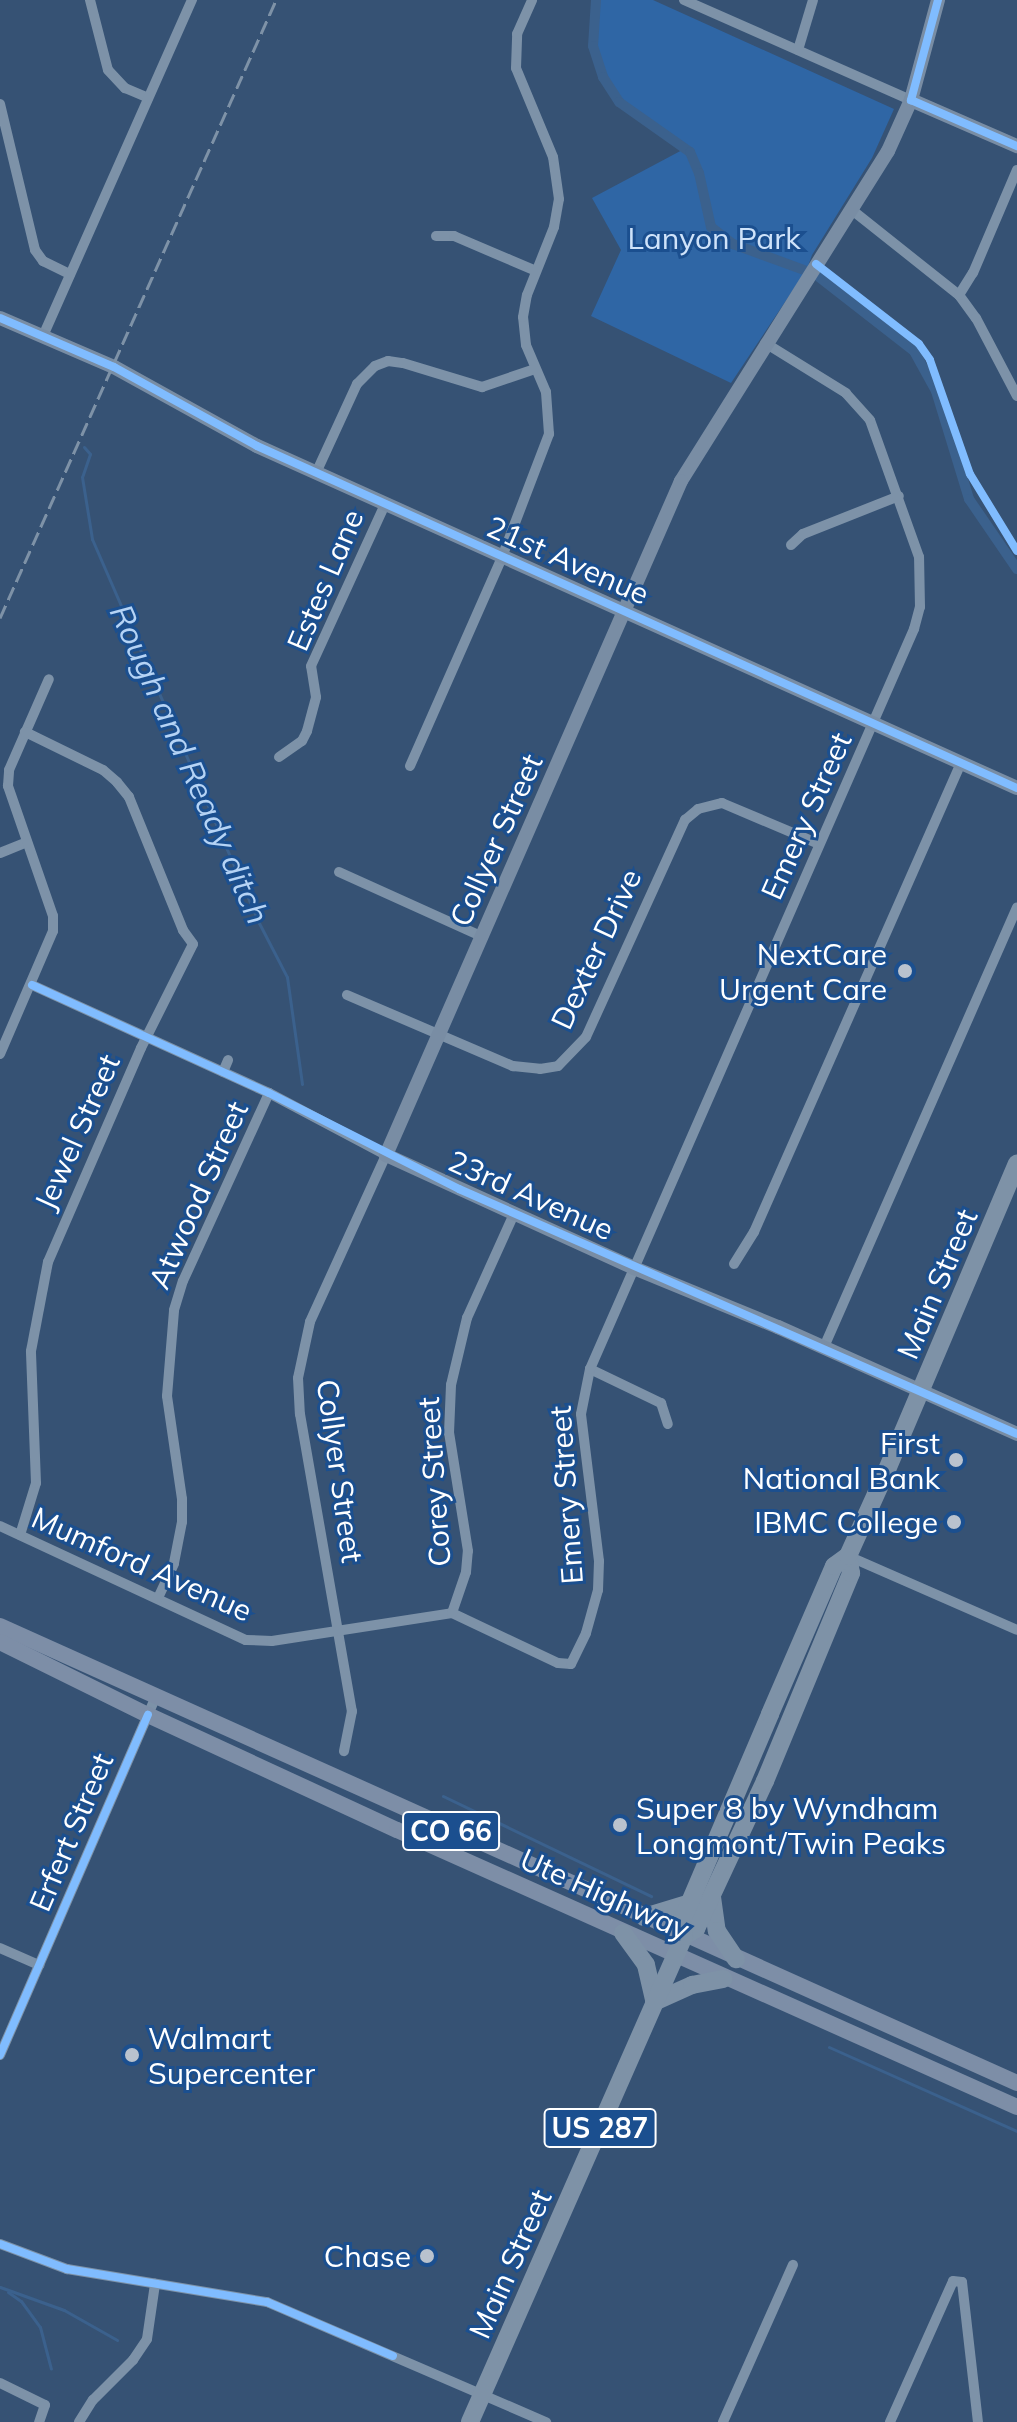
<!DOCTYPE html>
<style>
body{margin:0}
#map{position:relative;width:1017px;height:2422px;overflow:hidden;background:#365274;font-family:Mulish,sans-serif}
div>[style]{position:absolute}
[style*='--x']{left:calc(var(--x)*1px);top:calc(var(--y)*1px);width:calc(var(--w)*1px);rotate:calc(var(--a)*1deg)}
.green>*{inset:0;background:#2f66a5}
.stream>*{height:3px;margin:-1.5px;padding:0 1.5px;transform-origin:1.5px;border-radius:1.5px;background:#3b618d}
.canal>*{height:10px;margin:-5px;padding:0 5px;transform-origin:5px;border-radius:5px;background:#3b618d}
.street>*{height:10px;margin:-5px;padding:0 5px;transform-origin:5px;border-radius:5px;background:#7d92a8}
.secondary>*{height:14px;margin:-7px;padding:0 7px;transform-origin:7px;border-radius:7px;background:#798da4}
.primary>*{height:16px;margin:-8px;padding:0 8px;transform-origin:8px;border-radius:8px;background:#7d8ea7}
.highway>*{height:18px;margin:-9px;padding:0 9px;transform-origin:9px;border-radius:9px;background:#7e92a7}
.rail>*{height:3px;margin-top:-1.5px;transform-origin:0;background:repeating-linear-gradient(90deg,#7e92a7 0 14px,transparent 0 20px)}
.cycleway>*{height:8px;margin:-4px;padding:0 4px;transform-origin:4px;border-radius:4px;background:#80bcff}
.dots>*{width:22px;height:22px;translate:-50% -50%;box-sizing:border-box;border:4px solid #1b4f8f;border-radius:50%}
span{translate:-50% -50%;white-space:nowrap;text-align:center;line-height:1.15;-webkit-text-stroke:6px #1b4f8f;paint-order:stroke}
.shield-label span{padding:2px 6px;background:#1b4f8f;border:2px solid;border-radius:6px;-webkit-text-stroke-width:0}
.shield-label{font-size:28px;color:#fff;font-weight:700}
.park-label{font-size:30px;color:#cfe3fa}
.street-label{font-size:30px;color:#fff}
.poi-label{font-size:30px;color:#fff}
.right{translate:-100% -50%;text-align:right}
.left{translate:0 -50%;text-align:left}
.water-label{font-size:32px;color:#b5d3f5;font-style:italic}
</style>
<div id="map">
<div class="green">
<div style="clip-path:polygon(596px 0,653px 0,894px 109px,872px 158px,812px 255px,807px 269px,731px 383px,591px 316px,621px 250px,592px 198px,686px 148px,619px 102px,612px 93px,593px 46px)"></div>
</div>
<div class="stream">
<div style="--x:84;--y:447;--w:9;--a:49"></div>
<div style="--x:90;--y:454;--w:24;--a:109"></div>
<div style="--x:82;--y:477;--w:63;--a:80.8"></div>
<div style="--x:92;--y:539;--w:419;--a:66.5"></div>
<div style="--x:259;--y:923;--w:61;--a:62.6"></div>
<div style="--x:287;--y:977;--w:108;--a:82"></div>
<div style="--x:443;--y:1796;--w:231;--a:25.7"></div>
<div style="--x:829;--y:2047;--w:206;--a:24.1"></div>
<div style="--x:0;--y:2287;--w:68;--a:19.8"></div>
<div style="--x:64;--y:2310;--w:61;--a:29.5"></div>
<div style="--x:8;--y:2292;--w:16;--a:35"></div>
<div style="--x:21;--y:2301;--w:32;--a:54"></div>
<div style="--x:40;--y:2327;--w:43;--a:75.3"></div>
</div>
<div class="canal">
<div style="--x:596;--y:0;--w:46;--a:93.7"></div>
<div style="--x:593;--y:46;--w:33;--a:72"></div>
<div style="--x:603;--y:77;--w:30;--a:57"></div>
<div style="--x:619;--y:102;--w:87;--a:35.2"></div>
<div style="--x:690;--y:152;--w:23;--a:67"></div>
<div style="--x:699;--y:173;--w:55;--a:77.5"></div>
<div style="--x:711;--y:227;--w:28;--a:38"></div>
<div style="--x:733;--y:244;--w:76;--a:20.1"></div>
<div style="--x:819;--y:277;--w:120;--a:37.9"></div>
<div style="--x:914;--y:351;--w:46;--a:61.2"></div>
<div style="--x:936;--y:391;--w:113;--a:73"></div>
<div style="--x:969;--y:499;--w:85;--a:55.6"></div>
</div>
<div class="street">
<div style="--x:90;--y:0;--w:72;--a:75.6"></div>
<div style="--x:108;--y:70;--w:25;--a:47"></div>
<div style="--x:125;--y:88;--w:25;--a:23"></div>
<div style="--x:684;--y:0;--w:248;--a:23.8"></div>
<div style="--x:798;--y:50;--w:52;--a:-73.3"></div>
<div style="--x:0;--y:104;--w:150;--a:76.5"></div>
<div style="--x:35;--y:250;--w:14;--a:54"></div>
<div style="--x:43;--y:261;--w:30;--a:26"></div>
<div style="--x:852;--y:210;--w:137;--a:38.5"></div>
<div style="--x:959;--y:295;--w:29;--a:54"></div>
<div style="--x:976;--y:318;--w:88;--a:62.3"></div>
<div style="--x:436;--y:236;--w:18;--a:0"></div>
<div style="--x:454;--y:236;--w:89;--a:23.1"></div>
<div style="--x:959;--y:295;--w:26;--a:-58"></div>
<div style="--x:973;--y:273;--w:112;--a:-66.9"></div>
<div style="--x:43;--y:336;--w:368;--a:-66.1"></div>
<div style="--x:316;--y:473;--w:98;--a:-65.3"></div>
<div style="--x:357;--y:384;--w:25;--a:-45"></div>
<div style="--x:375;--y:366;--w:14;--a:-21"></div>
<div style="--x:388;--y:361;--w:15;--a:8"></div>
<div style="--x:403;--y:363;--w:83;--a:16.9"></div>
<div style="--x:482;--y:387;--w:56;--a:-18.8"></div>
<div style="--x:791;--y:545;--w:16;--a:-43"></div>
<div style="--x:803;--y:534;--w:103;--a:-21.6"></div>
<div style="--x:279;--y:757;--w:28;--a:-35"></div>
<div style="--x:302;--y:741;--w:11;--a:-63"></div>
<div style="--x:307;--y:731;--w:35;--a:-75"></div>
<div style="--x:316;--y:697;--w:31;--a:-99"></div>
<div style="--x:311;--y:666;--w:178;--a:-65.4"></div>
<div style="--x:410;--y:766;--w:228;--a:-66.2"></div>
<div style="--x:502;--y:557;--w:132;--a:-69.1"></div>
<div style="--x:549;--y:434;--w:42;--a:-94.1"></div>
<div style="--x:546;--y:392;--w:51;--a:-113.1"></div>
<div style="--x:526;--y:345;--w:28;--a:-96"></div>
<div style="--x:523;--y:317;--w:22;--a:-80"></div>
<div style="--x:527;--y:295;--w:73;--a:-68.3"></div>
<div style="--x:554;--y:227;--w:28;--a:-80"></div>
<div style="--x:559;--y:199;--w:42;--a:-98.1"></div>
<div style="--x:553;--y:157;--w:96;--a:-112.6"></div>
<div style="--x:516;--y:68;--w:34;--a:-88"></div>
<div style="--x:517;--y:34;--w:37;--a:-66"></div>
<div style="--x:0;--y:853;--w:29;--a:-22"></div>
<div style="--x:339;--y:872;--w:158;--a:24.3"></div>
<div style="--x:32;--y:985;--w:260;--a:24.5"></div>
<div style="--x:269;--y:1093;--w:132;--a:27.9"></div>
<div style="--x:386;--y:1155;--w:183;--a:114.5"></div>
<div style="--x:310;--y:1322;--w:57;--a:102.1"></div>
<div style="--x:298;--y:1378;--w:36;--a:87"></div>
<div style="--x:300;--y:1414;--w:302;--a:80.1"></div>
<div style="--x:352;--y:1711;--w:41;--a:101.3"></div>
<div style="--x:347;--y:995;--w:181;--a:23.2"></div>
<div style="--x:513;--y:1066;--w:27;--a:6"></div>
<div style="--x:540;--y:1069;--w:18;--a:-9"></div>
<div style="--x:558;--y:1066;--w:40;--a:-46"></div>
<div style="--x:586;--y:1037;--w:239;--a:-65.5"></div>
<div style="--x:685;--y:820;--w:17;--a:-40"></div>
<div style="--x:698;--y:809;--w:25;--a:-14"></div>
<div style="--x:722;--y:803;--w:105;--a:22.9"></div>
<div style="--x:0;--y:1054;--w:134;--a:-66.7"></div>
<div style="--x:53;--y:931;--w:15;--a:-90"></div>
<div style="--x:53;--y:916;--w:138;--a:-109.1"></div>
<div style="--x:8;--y:786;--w:16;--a:-86"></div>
<div style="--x:9;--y:770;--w:99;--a:-66.3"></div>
<div style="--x:223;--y:1072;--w:13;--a:-67"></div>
<div style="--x:734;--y:1264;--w:38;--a:-58"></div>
<div style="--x:754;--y:1232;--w:513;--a:-66.19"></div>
<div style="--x:824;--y:1347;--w:480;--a:-66.3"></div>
<div style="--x:590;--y:1369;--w:79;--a:25.6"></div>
<div style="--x:661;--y:1403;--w:22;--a:72"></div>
<div style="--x:0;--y:1526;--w:271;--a:24.9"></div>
<div style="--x:246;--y:1640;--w:26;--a:2"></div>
<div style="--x:272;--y:1641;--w:182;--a:-8.8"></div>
<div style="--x:452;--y:1613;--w:117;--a:25.3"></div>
<div style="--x:558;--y:1663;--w:13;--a:4"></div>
<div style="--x:571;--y:1664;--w:34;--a:-64"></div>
<div style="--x:586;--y:1633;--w:45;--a:-74.4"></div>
<div style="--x:598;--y:1590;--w:29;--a:-88"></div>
<div style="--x:599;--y:1561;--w:148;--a:-97"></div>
<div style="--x:581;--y:1414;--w:46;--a:-78.7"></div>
<div style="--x:590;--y:1369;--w:808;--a:-66.35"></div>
<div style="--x:914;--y:629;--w:23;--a:-75"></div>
<div style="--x:920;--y:607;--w:50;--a:-91.1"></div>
<div style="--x:919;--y:557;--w:145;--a:-109.7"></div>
<div style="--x:870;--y:420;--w:36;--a:-132"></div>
<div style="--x:846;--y:393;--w:95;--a:-148.3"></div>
<div style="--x:20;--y:1535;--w:54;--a:-72.9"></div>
<div style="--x:36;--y:1483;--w:132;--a:-92.2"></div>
<div style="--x:31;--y:1351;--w:91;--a:-79.2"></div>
<div style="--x:48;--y:1262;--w:233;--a:-66.5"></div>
<div style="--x:141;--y:1048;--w:116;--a:-63.4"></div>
<div style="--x:193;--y:944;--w:17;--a:-126"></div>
<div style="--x:183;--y:930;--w:144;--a:-112.1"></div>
<div style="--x:129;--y:797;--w:19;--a:-129"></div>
<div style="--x:117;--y:782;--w:18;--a:-139"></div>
<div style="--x:103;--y:770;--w:87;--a:-154"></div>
<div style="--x:848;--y:1556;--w:184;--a:23.6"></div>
<div style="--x:158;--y:1598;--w:38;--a:-65"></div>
<div style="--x:174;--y:1563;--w:42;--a:-79"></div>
<div style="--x:182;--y:1522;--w:23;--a:-90"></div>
<div style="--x:182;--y:1499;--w:104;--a:-98.3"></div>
<div style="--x:167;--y:1396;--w:86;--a:-85.3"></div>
<div style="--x:174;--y:1310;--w:30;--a:-73"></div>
<div style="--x:183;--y:1281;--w:207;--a:-65.4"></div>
<div style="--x:452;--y:1613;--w:43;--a:-71.1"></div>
<div style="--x:466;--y:1572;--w:21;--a:-85"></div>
<div style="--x:468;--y:1551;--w:120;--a:-99.1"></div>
<div style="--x:449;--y:1433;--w:48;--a:-87.6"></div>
<div style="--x:451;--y:1385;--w:69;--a:-76.6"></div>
<div style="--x:467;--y:1318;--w:114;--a:-65.7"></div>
<div style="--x:0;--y:1948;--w:43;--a:23.6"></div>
<div style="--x:0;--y:2055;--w:389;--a:-66.5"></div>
<div style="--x:0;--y:2244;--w:72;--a:20.5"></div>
<div style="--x:67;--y:2269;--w:203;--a:9.4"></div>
<div style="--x:267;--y:2302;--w:304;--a:23.3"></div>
<div style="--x:0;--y:2383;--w:50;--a:26.1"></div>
<div style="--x:45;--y:2405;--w:18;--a:109"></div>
<div style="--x:79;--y:2422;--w:26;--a:-58"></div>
<div style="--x:93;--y:2400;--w:57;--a:-45"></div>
<div style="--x:133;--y:2360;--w:25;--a:-56"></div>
<div style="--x:147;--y:2339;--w:56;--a:-81.7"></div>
<div style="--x:723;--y:2422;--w:172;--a:-66"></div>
<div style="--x:890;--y:2422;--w:154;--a:-65.9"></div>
<div style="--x:953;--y:2281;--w:9;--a:6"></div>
<div style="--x:962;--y:2282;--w:141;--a:83.5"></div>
</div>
<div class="secondary">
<div style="--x:938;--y:0;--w:104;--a:105.1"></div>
<div style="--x:911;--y:100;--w:56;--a:114.3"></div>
<div style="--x:888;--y:151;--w:390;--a:122.1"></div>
<div style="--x:681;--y:481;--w:736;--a:113.64"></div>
<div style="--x:386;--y:1155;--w:273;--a:24.5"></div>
<div style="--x:634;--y:1268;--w:156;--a:22.3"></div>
<div style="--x:778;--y:1327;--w:262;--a:24.1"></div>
<div style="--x:911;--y:100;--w:116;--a:23.5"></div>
<div style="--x:0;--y:318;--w:124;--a:23.3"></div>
<div style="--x:114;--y:367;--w:163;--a:28.9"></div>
<div style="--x:257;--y:446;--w:833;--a:24.23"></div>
</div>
<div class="primary">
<div style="--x:0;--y:1626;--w:1115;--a:24.2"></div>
<div style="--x:0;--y:1642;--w:165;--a:26.3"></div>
<div style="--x:148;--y:1715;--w:274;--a:24.8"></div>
<div style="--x:397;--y:1830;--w:679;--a:24.07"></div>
</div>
<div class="highway">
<div style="--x:712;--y:1897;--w:34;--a:82"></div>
<div style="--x:717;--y:1931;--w:34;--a:56"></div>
<div style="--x:644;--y:1917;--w:48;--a:-16.9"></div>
<div style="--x:623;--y:1933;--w:39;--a:54"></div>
<div style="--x:646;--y:1965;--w:37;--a:77"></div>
<div style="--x:684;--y:1936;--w:14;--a:-30"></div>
<div style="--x:696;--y:1929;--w:163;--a:-65"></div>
<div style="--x:765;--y:1781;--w:225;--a:-67.5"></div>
<div style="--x:851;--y:1573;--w:17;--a:-100"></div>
<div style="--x:654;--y:2002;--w:42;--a:-24.1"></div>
<div style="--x:692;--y:1985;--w:32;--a:-11"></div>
<div style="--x:470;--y:2422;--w:531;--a:-66.23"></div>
<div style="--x:684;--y:1936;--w:13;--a:-103"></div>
<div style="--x:681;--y:1923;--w:227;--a:-66.9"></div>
<div style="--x:770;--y:1714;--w:161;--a:-66.6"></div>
<div style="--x:834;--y:1566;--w:17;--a:-36"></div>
<div style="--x:848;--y:1556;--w:92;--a:-65.7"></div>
<div style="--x:886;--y:1472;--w:335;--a:-67"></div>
</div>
<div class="rail">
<div style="--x:0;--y:618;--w:677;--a:-65.93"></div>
</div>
<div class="cycleway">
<div style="--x:938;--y:0;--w:104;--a:105.1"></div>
<div style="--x:911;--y:100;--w:116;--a:23.5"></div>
<div style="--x:816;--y:264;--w:130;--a:37.8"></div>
<div style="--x:919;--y:344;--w:19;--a:55"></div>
<div style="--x:930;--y:360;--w:121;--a:70.7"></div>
<div style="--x:970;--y:474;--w:90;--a:58.6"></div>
<div style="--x:0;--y:318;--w:124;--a:23.3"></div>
<div style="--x:114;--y:367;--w:163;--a:28.9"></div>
<div style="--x:257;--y:446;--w:833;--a:24.23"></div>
<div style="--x:32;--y:985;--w:260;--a:24.5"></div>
<div style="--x:269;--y:1093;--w:213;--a:26.8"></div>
<div style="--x:459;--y:1189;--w:609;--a:23.7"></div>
<div style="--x:0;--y:2055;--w:371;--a:-66.5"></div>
<div style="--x:0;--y:2244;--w:72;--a:20.5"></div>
<div style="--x:67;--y:2269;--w:203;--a:9.4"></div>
<div style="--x:267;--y:2302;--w:137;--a:23.2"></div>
</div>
<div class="dots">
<div style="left:905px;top:971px;background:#b9c2ce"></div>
<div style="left:956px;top:1460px;background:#b9c2ce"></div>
<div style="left:954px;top:1522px;background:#b9c2ce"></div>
<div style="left:620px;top:1825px;background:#b9c2ce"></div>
<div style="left:132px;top:2055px;background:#b9c2ce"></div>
<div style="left:427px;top:2256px;background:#b9c2ce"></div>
</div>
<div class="shield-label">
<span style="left:451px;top:1831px">CO 66</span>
<span style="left:600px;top:2128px">US 287</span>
</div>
<div class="park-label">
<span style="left:714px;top:238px">Lanyon Park</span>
</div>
<div class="street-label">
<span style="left:568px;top:560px;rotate:24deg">21st Avenue</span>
<span style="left:325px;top:580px;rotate:-67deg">Estes Lane</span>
<span style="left:806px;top:816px;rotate:-66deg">Emery Street</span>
<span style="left:496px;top:840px;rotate:-66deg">Collyer Street</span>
<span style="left:596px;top:949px;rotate:-65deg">Dexter Drive</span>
<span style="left:77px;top:1132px;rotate:-66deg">Jewel Street</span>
<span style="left:198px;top:1195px;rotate:-66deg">Atwood Street</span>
<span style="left:531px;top:1195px;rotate:24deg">23rd Avenue</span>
<span style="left:937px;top:1284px;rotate:-67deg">Main Street</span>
<span style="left:340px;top:1471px;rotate:82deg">Collyer Street</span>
<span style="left:434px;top:1482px;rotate:-94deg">Corey Street</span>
<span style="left:566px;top:1495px;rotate:-94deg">Emery Street</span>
<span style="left:142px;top:1564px;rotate:24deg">Mumford Avenue</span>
<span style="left:71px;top:1832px;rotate:-67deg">Erfert Street</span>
<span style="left:605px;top:1894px;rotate:24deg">Ute Highway</span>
<span style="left:510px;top:2264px;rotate:-66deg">Main Street</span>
</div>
<div class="poi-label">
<span class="right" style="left:887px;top:971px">NextCare<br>Urgent Care</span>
<span class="right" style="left:940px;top:1460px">First<br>National Bank</span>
<span class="right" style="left:938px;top:1522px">IBMC College</span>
<span class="left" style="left:636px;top:1825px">Super 8 by Wyndham<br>Longmont/Twin Peaks</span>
<span class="left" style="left:148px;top:2055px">Walmart<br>Supercenter</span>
<span class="right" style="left:411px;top:2256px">Chase</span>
</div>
<div class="water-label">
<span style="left:190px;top:764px;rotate:66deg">Rough and Ready ditch</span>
</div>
</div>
